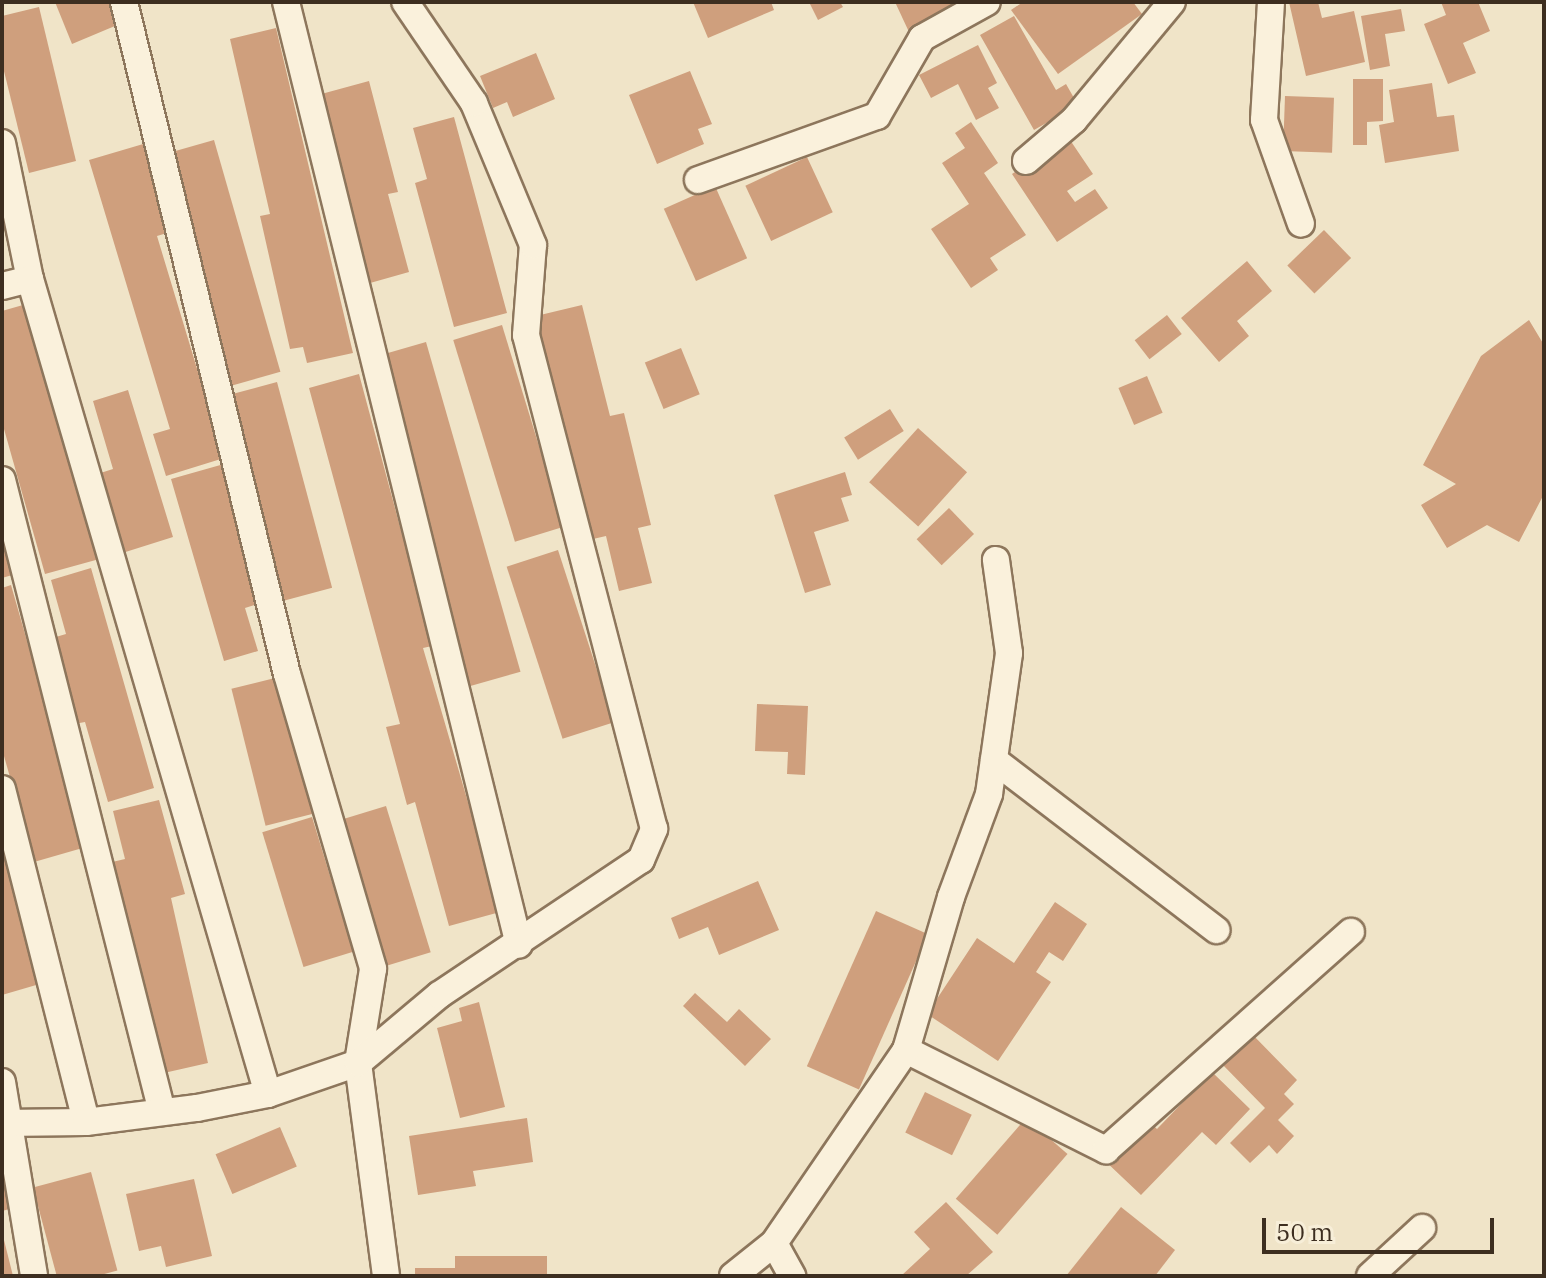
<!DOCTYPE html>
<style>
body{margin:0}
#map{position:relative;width:1546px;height:1278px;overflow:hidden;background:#f0e4c8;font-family:"IBM Plex Serif",serif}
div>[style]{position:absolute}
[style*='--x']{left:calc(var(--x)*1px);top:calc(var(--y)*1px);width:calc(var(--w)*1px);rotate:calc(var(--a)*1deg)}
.building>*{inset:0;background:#cf9f7d;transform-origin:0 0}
.roads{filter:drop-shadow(2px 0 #8d765c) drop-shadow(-2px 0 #8d765c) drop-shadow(0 2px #8d765c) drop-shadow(0 -2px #8d765c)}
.street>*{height:26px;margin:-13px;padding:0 13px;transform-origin:13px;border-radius:13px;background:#faf1dc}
span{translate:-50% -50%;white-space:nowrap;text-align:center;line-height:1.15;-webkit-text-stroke:7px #f7eed8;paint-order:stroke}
.frame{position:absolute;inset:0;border:4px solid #3d2e20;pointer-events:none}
.scale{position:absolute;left:1262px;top:1218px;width:232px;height:36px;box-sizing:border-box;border:4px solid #3d2e20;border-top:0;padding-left:10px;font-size:24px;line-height:28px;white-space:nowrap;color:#3d2e20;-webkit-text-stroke:6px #f7eed8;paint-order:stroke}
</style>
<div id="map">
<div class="building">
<div style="clip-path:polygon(55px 2px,113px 2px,122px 23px,72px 44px)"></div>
<div style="clip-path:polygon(693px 2px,771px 2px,774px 10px,708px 38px)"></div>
<div style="clip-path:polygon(809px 2px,840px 2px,843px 7px,818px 20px)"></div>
<div style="clip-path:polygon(895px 2px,960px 2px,962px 6px,909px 32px)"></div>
<div style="clip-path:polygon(1023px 2px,1133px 2px,1142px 14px,1058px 74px,1011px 10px)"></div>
<div style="clip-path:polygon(1289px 2px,1318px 2px,1322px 18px,1354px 11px,1365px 62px,1306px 76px)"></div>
<div style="clip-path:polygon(1441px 2px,1478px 2px,1490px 31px,1463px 43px,1476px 73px,1448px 84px,1424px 24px,1446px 15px)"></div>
<div style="clip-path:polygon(39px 7px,76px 161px,29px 173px,2px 63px,2px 16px)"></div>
<div style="clip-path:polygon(1401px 9px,1405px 31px,1385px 34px,1390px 66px,1370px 70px,1361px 16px)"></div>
<div style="clip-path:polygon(1014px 16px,1056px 90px,1066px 84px,1078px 105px,1034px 130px,980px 35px)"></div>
<div style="clip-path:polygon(276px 28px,353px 353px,307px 363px,303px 347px,290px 349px,260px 216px,270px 214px,230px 39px)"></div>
<div style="clip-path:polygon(978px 45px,997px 83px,988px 88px,999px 108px,976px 120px,958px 84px,931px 98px,919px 75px)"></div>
<div style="clip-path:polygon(536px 53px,555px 99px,513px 117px,507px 102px,493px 108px,480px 76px)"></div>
<div style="clip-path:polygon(690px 71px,712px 124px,698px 129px,704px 144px,657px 164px,629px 95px)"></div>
<div style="clip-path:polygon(1353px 79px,1383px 79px,1383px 121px,1367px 122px,1367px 145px,1353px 145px)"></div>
<div style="clip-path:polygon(369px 81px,398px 192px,388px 194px,409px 272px,363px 285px,314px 96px)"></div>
<div style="clip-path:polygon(1432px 83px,1437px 117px,1454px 115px,1459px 151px,1385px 163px,1379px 125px,1394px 122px,1389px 90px)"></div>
<div style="left:1285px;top:96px;width:49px;height:55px;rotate:2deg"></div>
<div style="clip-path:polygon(454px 117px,507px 313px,454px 327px,415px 183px,427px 179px,413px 128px)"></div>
<div style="clip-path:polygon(971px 122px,998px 163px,984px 173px,1026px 235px,990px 258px,998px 270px,971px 288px,931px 229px,969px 204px,942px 163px,965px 148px,955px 133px)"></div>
<div style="clip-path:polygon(1068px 137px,1093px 174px,1067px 191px,1075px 202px,1095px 189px,1108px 208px,1057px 242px,1012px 174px)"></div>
<div style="left:214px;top:140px;width:241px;height:52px;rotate:74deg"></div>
<div style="clip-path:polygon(150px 142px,177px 230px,157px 236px,224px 458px,166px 476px,153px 434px,170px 429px,89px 160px)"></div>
<div style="left:807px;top:157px;width:61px;height:68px;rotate:65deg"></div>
<div style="left:715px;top:186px;width:79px;height:56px;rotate:66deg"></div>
<div style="left:1324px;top:230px;width:39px;height:51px;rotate:46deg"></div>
<div style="clip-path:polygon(1247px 261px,1272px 291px,1237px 321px,1249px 336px,1219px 362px,1181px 318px)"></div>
<div style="clip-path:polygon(30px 303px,103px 558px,45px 574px,2px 422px,2px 311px)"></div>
<div style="clip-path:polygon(582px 305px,610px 416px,624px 413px,651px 525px,638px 528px,652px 583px,619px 591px,606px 536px,580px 542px,539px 370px,548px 367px,536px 316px)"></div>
<div style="left:1167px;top:315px;width:24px;height:41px;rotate:52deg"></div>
<div style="clip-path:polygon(1529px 320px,1544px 345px,1544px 494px,1519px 542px,1487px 525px,1447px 548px,1421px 505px,1456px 484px,1423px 465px,1481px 356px)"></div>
<div style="left:502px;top:325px;width:211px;height:51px;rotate:73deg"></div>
<div style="left:426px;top:342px;width:343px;height:54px;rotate:74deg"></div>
<div style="left:681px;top:348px;width:50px;height:39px;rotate:68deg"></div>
<div style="clip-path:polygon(359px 374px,432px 646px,423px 648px,500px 912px,449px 926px,415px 802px,407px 805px,386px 727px,400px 724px,309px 388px)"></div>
<div style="left:1147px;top:376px;width:40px;height:31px;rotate:67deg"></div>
<div style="left:277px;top:382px;width:213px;height:53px;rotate:75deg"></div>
<div style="clip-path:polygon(128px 390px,173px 537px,116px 555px,91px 476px,113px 469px,93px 401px)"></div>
<div style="left:890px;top:409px;width:26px;height:54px;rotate:58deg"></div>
<div style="left:918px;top:428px;width:66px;height:73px;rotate:42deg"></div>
<div style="clip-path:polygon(224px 464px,264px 602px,245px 608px,258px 651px,224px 661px,171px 479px)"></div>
<div style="clip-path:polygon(845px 472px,852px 495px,841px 498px,849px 521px,814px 532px,831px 585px,805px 593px,774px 495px)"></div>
<div style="left:949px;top:508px;width:36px;height:45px;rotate:46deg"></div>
<div style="clip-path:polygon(2px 515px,19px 573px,2px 578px)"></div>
<div style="left:558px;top:550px;width:181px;height:54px;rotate:72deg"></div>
<div style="clip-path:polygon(91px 568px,154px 788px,108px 802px,85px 722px,74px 724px,49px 639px,66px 634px,51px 580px)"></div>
<div style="clip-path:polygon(11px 585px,86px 847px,34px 862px,2px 749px,2px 588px)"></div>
<div style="left:279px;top:677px;width:141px;height:49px;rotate:76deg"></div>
<div style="clip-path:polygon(757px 704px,808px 706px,805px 775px,787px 774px,788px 752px,755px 751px)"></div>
<div style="clip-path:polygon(159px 800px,185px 894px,171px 898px,208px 1063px,155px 1075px,108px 863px,125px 859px,113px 811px)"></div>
<div style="left:386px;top:806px;width:153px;height:53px;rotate:73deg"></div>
<div style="left:312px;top:817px;width:141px;height:52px;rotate:73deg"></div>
<div style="clip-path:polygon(2px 840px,43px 983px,2px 995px)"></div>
<div style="clip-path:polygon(758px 881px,779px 930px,719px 955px,708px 927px,679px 939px,671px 918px)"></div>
<div style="clip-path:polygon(1055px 902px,1087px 924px,1063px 961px,1049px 952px,1036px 972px,1051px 982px,998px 1061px,927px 1014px,977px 938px,1014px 963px)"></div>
<div style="left:876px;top:911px;width:57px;height:170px;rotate:24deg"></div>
<div style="clip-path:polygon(695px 993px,727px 1022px,739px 1009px,771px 1039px,745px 1066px,683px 1006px)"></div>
<div style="clip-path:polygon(479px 1002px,505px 1107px,460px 1118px,437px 1028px,462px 1021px,459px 1008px)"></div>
<div style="clip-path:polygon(1251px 1033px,1297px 1080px,1284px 1094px,1294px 1104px,1278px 1120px,1294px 1136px,1277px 1154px,1269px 1145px,1250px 1163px,1230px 1143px,1265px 1108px,1221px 1063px)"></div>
<div style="clip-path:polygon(1212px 1072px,1250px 1109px,1216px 1145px,1202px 1132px,1141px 1195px,1103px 1159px,1144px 1117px,1157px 1129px)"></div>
<div style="left:925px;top:1092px;width:52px;height:45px;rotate:26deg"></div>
<div style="clip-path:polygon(527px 1118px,533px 1162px,473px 1171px,476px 1186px,418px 1195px,409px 1136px)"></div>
<div style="left:1026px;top:1118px;width:55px;height:107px;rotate:41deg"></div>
<div style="left:280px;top:1127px;width:43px;height:70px;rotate:67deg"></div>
<div style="clip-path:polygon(2px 1154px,17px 1207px,2px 1211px)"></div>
<div style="left:91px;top:1172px;width:102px;height:60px;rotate:75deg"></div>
<div style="clip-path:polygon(194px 1179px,212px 1256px,166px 1267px,161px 1246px,139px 1251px,126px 1194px)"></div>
<div style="clip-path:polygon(946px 1202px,993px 1252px,966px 1276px,901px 1276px,930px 1249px,914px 1232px)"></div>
<div style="clip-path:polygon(1121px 1207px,1175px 1250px,1155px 1276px,1066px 1276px)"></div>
<div style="clip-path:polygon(2px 1236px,3px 1236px,13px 1276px,2px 1276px)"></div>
<div style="clip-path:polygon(455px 1256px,547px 1256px,547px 1276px,415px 1276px,415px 1268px,455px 1268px)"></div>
</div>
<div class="roads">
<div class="street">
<div style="--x:124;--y:2;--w:691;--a:76.37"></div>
<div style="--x:287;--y:674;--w:307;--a:73.7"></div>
<div style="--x:373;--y:969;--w:95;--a:99.1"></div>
<div style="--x:358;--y:1063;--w:215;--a:82.5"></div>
<div style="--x:286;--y:2;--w:971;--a:76.12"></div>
<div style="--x:1271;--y:2;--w:118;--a:93.4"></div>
<div style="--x:1264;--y:120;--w:110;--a:70.4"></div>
<div style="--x:2;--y:143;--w:139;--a:78.4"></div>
<div style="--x:30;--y:279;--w:29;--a:166"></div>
<div style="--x:1026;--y:161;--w:63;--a:-40.5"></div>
<div style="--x:1074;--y:120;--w:153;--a:-50.3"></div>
<div style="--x:698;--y:180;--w:190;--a:-19.7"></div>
<div style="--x:877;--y:116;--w:90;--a:-60"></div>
<div style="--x:922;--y:38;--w:74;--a:-29"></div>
<div style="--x:30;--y:279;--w:849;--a:73.72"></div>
<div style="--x:2;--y:480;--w:652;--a:75.79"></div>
<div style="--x:994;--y:760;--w:280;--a:37.4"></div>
<div style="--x:2;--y:789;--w:343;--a:75.8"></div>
<div style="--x:906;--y:1050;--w:224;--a:26.6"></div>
<div style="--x:1106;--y:1150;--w:328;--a:-41.7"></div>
<div style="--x:2;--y:1082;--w:197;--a:80.6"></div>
<div style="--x:2;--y:1123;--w:84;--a:-0.7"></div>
<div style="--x:86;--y:1122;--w:112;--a:-7.2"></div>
<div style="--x:197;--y:1108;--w:72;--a:-11.2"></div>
<div style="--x:268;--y:1094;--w:95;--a:-19"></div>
<div style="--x:358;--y:1063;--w:106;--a:-40"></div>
<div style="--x:439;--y:995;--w:243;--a:-33.8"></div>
<div style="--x:641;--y:860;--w:34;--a:-67"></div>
<div style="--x:654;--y:829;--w:510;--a:-104.53"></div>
<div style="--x:526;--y:335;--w:90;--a:-85.6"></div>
<div style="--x:533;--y:245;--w:154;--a:-112.6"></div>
<div style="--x:474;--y:103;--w:122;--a:-124.3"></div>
<div style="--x:774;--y:1243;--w:38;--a:61"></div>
<div style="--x:733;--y:1276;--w:53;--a:-38.8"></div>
<div style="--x:774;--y:1243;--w:234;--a:-55.6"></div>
<div style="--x:906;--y:1050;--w:159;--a:-73.6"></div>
<div style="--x:951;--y:897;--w:110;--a:-69.7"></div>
<div style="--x:989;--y:794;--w:142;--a:-81.9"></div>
<div style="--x:1009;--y:653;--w:94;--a:-98"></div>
<div style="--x:1370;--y:1276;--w:71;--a:-42.7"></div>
</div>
</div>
<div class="frame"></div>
<div class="scale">50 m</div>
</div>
